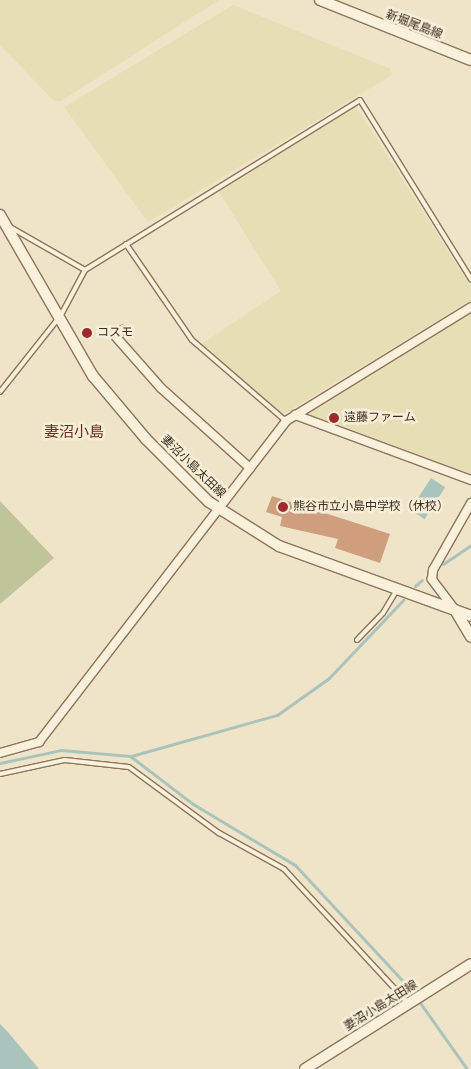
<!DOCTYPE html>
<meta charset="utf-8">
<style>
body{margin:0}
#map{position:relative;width:471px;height:1069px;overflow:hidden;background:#f0e4c8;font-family:"Roboto Serif","Noto Sans JP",serif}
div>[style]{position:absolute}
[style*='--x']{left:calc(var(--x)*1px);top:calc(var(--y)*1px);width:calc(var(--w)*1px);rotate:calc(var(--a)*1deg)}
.farmland>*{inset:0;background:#e6deb5}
.cemetery>*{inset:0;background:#bfc49a}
.water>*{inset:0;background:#a9c4bc;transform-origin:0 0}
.stream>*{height:3px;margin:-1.5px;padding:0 1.5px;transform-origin:1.5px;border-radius:1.5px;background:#a9c4bc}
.building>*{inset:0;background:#cf9f7d}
.roads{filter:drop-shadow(1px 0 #8d765c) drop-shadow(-1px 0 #8d765c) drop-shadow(0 1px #8d765c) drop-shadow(0 -1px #8d765c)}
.lane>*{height:4px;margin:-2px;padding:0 2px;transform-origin:2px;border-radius:2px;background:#faf1dc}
.street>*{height:8px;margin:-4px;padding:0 4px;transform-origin:4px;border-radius:4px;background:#faf1dc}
.secondary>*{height:10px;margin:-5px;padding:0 5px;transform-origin:5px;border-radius:5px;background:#faf1dc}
.dots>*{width:14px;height:14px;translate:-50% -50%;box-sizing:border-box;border:2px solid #f7eed8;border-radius:50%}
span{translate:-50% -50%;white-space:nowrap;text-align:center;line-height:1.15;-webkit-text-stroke:5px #f7eed8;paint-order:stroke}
.street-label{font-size:12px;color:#3d2e20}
.poi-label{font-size:12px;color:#3d2e20}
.left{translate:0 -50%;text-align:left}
.quarter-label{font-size:15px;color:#6b2e1e}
</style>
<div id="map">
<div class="farmland">
<div style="clip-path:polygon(0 0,219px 0,61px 101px,54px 101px,0 45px)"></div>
<div style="clip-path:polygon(233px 5px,391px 69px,392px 75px,148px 222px,64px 107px)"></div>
<div style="clip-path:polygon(355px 105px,471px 287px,471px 300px,282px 415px,200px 345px,281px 291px,217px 189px)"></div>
<div style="clip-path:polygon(471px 311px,471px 474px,305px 413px)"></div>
</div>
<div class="cemetery">
<div style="clip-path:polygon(0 501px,54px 558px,0 604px)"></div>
</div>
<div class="water">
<div style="left:431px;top:478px;width:17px;height:38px;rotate:33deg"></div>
<div style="clip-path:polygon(0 1024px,7px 1031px,39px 1069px,0 1069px)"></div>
</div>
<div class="stream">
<div style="--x:443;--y:564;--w:34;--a:-34"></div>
<div style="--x:415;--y:586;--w:9;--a:-41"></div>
<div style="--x:131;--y:756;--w:152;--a:-15.7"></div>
<div style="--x:277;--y:715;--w:64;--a:-35.4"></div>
<div style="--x:329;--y:678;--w:108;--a:-46.5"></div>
<div style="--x:0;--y:763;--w:62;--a:-12"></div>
<div style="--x:61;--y:750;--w:69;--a:5"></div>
<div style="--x:130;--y:756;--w:79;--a:37.3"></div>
<div style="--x:193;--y:804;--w:119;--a:30.9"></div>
<div style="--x:295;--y:865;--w:171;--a:47.1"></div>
<div style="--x:411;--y:990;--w:97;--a:54.7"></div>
</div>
<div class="building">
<div style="clip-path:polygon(272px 496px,390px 534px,380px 563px,335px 548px,338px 539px,280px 526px,282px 517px,266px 512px)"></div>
</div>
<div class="roads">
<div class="lane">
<div style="--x:10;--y:227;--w:86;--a:29.8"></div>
<div style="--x:126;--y:244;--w:116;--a:55.5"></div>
<div style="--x:192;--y:340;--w:124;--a:40.8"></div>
<div style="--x:0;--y:392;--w:98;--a:-51.6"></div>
<div style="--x:61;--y:315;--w:51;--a:-61.9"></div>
<div style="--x:85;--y:270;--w:323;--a:-31.7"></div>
<div style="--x:360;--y:100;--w:211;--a:58.2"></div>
<div style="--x:357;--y:640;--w:37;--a:-46"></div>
<div style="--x:383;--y:613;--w:27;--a:-59"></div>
<div style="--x:0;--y:774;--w:66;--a:-12.2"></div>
<div style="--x:65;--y:760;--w:64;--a:6.2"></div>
<div style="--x:129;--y:767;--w:112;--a:36.3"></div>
<div style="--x:219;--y:833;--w:74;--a:29"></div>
<div style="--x:284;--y:869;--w:183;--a:47.2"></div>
</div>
<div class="street">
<div style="--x:122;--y:330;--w:9;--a:131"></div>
<div style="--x:116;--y:337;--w:68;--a:48.6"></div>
<div style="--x:161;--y:388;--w:120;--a:42"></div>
<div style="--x:295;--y:415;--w:188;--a:20.3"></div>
<div style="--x:455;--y:610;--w:39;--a:-127"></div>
<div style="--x:432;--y:579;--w:9;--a:-84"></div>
<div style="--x:433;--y:570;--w:77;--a:-60.4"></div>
<div style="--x:0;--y:753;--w:41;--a:-15.8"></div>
<div style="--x:39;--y:742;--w:405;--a:-52.4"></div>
<div style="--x:286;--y:421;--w:217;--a:-31.6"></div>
</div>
<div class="secondary">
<div style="--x:320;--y:0;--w:162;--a:21.7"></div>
<div style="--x:0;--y:215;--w:186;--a:60"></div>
<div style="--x:93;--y:376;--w:82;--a:49.9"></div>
<div style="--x:146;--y:439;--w:89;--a:45"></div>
<div style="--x:209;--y:502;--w:83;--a:32.2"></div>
<div style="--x:279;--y:546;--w:204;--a:20"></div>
<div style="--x:455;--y:610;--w:31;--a:59"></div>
<div style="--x:305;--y:1069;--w:196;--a:-32.3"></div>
</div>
</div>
<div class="dots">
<div style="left:87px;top:333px;background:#9e2a2b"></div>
<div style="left:334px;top:418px;background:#9e2a2b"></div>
<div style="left:283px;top:507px;background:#9e2a2b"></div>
</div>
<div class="street-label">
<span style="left:414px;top:25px;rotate:21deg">新堀尾島線</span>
<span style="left:193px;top:467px;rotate:44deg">妻沼小島太田線</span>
<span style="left:381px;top:1006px;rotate:-32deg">妻沼小島太田線</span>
</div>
<div class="poi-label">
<span class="left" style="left:97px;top:333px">コスモ</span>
<span class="left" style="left:344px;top:418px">遠藤ファーム</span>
<span class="left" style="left:293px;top:507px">熊谷市立小島中学校（休校）</span>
</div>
<div class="quarter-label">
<span style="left:74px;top:433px">妻沼小島</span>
</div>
</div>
